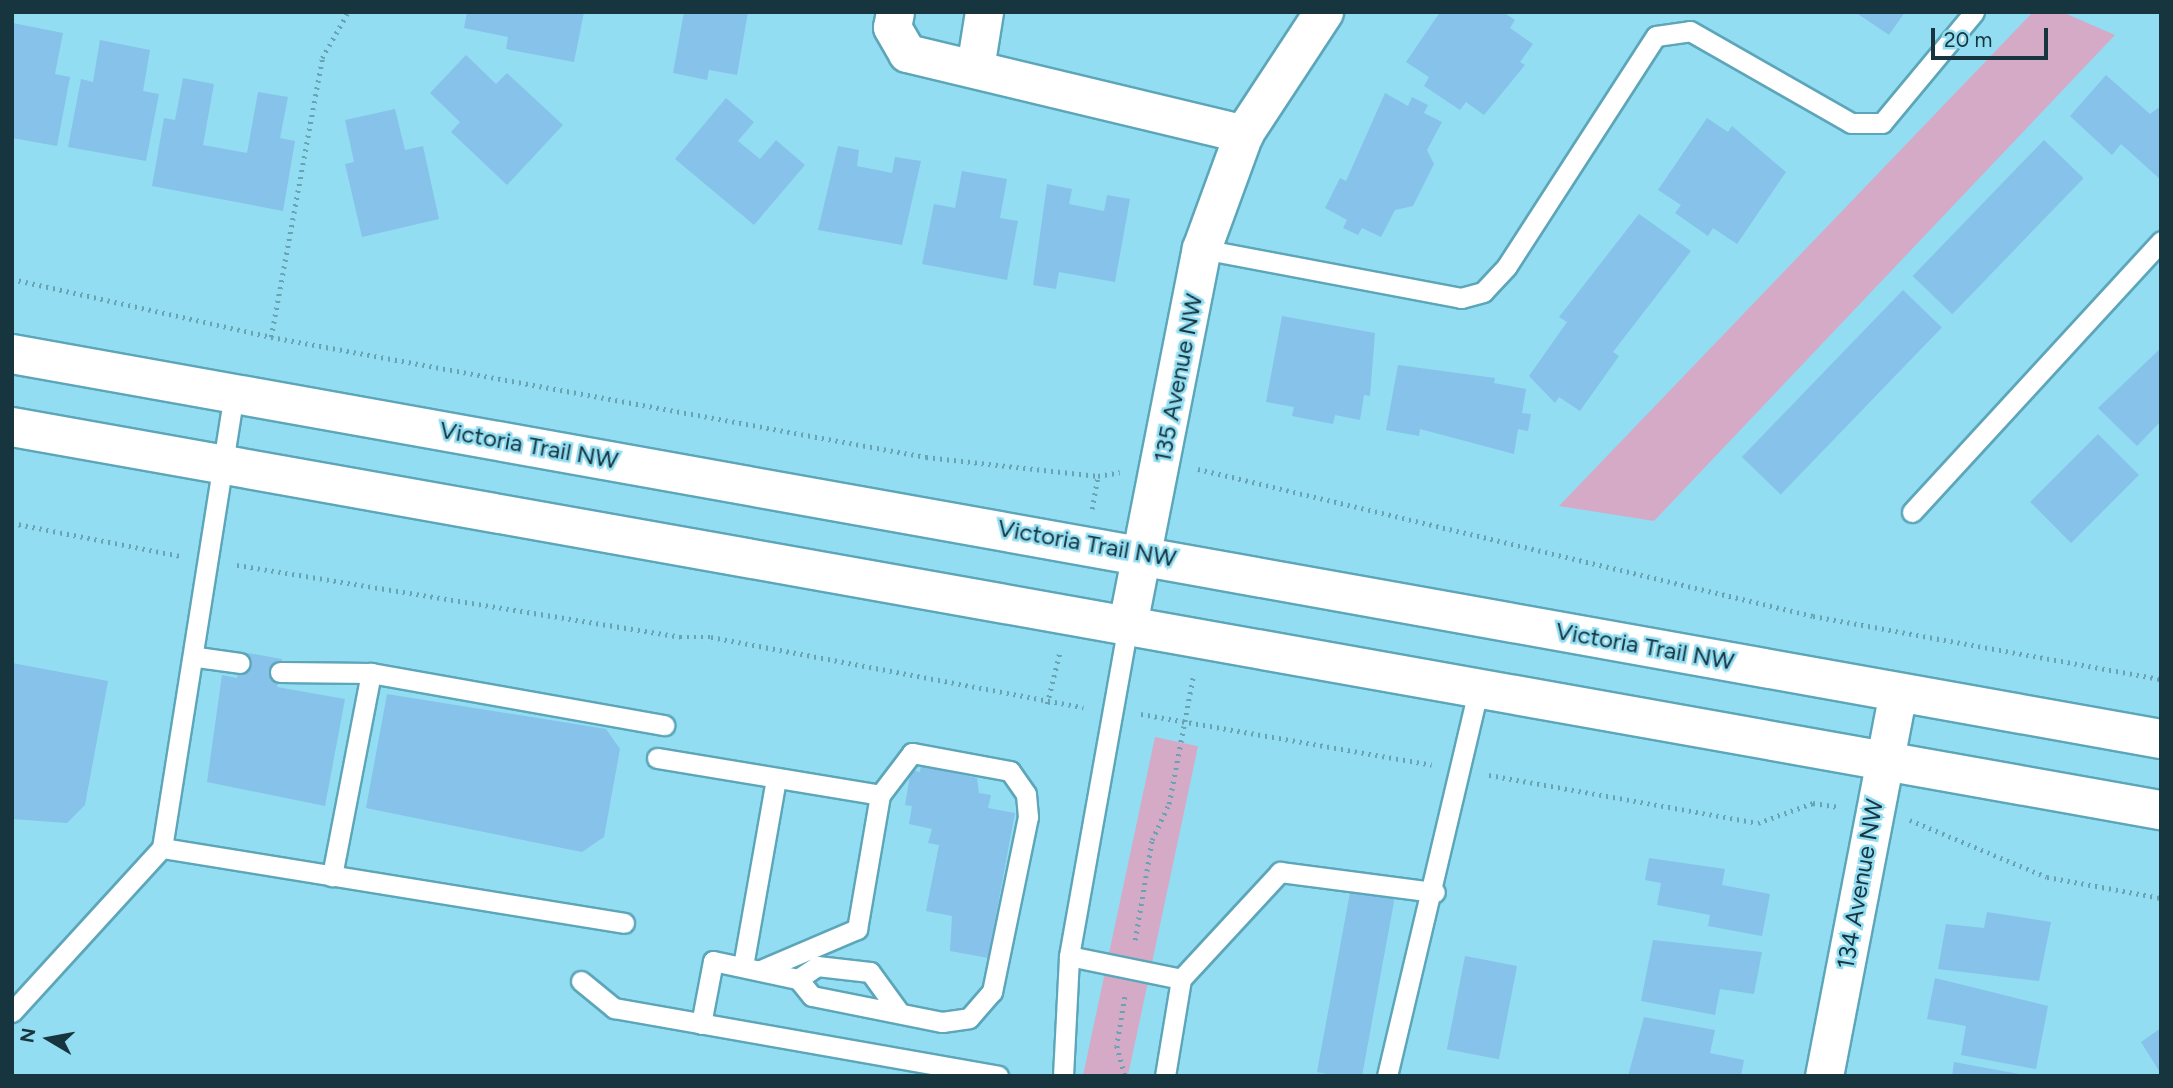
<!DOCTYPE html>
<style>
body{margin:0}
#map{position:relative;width:2173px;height:1088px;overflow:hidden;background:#93ddf2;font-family:Figtree,sans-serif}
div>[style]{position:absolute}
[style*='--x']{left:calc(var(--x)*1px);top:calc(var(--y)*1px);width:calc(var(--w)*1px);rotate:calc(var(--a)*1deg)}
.green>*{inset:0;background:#d4aac7;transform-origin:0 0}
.building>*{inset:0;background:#86c2e9;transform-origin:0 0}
.path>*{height:4.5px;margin-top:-2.25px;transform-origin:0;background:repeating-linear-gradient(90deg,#68a2b3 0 2px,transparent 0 7px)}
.roads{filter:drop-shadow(2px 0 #5da6ba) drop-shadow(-2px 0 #5da6ba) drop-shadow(0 2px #5da6ba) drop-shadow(0 -2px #5da6ba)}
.lane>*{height:19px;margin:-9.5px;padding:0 9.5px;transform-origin:9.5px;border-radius:9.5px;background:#fff}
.street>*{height:37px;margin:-18.5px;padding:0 18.5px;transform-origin:18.5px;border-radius:18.5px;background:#fff}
.secondary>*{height:38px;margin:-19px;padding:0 19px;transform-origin:19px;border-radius:19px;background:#fff}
span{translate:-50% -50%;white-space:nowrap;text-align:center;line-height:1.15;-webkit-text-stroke:5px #93ddf2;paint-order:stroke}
.street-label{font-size:24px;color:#17353e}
.frame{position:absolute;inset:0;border:14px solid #17353e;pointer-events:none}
.north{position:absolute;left:14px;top:1004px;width:70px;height:70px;-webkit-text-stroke:5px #93ddf2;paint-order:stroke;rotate:280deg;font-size:19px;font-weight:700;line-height:28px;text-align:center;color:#17353e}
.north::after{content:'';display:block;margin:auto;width:24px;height:32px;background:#17353e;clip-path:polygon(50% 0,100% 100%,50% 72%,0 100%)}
.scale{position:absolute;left:1931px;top:28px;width:117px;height:32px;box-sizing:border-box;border:4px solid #17353e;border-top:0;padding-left:9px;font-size:21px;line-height:24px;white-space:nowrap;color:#17353e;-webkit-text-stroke:5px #93ddf2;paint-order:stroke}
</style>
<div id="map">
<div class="green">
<div style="clip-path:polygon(2033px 12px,2062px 12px,2115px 35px,1654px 521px,1559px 506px)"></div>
<div style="left:1155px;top:737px;width:44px;height:345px;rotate:12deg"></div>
</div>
<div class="building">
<div style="clip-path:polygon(467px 12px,584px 12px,574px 62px,506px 49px,508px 37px,464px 28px)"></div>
<div style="clip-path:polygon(684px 12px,748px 12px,737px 75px,709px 70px,707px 80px,673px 73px)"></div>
<div style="clip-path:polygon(1440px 12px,1503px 12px,1515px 20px,1510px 28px,1533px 44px,1520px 62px,1525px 65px,1484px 115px,1466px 102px,1460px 110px,1424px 86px,1429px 77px,1406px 62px)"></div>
<div style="clip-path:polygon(1855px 12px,1905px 12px,1889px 35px)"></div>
<div style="clip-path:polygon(13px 23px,63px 33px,55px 74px,70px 77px,57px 146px,12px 138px)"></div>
<div style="clip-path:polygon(100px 40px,150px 50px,143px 91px,159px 94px,146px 161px,68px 147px,81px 79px,93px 82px)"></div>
<div style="clip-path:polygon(466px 55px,496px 84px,507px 73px,563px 125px,507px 185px,451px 132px,460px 122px,430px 93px)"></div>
<div style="clip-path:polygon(2106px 75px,2150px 114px,2161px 106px,2161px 180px,2121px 144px,2112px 155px,2070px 116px)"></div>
<div style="clip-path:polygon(183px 78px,214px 84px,203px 145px,247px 153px,258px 92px,288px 97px,280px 138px,295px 141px,283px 211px,152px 186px,164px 118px,175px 120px)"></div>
<div style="clip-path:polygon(1385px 93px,1408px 106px,1412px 97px,1428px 105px,1424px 113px,1442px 122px,1427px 150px,1434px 164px,1413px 206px,1395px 210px,1381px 237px,1362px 228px,1358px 235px,1343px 228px,1347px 220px,1325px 208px,1340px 178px,1346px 181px)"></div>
<div style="clip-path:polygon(726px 98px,754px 122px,738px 141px,760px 159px,776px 140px,805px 165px,754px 225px,675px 159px)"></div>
<div style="clip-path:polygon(395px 109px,405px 150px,423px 146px,439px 219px,362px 237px,345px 164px,354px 162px,345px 120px)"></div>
<div style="clip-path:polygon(1707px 118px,1728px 132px,1732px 126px,1786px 172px,1737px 244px,1713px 228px,1708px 236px,1675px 213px,1681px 205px,1658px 190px)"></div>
<div style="left:2044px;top:140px;width:55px;height:189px;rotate:44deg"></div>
<div style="clip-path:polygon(838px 146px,859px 150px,857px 166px,892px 173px,895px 157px,921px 161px,902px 245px,818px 230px)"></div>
<div style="clip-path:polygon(962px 171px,1007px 179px,1000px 218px,1018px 221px,1007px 280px,922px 264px,934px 204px,955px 208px)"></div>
<div style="clip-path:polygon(1047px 184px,1072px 189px,1069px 204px,1104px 211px,1107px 195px,1130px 199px,1115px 282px,1059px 272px,1056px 289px,1033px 285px)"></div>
<div style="clip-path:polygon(1639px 214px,1691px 251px,1613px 352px,1619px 356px,1580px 411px,1559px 397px,1555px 403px,1529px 376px,1567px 322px,1559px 317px)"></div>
<div style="left:1903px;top:290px;width:54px;height:232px;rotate:44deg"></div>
<div style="clip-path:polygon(1282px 316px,1375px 333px,1370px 396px,1364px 395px,1360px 420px,1335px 415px,1333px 424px,1292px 416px,1294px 407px,1266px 402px)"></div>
<div style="clip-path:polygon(2161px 348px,2161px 421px,2137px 446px,2098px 408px)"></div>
<div style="clip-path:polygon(1398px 365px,1495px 378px,1494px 383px,1526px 389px,1522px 413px,1531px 414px,1528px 431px,1518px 429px,1514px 454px,1420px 429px,1419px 436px,1386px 430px)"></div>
<div style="left:2098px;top:434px;width:58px;height:96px;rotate:45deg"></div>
<div style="clip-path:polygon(242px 652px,282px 659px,277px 687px,345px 699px,325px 806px,207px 782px,222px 675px,237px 678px)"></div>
<div style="clip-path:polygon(12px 663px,108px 681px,85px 805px,67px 823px,12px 819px)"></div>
<div style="clip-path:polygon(387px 694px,606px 729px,620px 749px,604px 837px,582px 852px,366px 808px)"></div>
<div style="clip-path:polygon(921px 765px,977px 778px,979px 793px,991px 795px,988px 808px,1015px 813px,988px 958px,950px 951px,952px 916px,926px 911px,939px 845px,928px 843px,932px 829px,909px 824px,912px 806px,905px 805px,911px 770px,920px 772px)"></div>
<div style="clip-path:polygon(1649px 858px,1725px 869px,1722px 885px,1770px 894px,1762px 936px,1708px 926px,1710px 915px,1657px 905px,1661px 883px,1645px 880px)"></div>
<div style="clip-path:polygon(1351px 887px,1395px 896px,1362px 1076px,1338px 1076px,1317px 1072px)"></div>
<div style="clip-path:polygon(1987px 912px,2051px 922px,2039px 981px,1938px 969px,1946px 924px,1984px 928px)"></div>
<div style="clip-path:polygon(1653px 940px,1762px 952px,1754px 994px,1720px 989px,1715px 1015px,1641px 1001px)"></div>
<div style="left:1465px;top:956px;width:53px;height:95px;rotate:11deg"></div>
<div style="clip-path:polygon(1935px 978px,2048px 1006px,2036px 1069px,1961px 1055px,1966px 1026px,1927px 1019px)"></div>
<div style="clip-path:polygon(1644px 1017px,1715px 1030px,1710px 1053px,1744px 1060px,1741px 1076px,1628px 1076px)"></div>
<div style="clip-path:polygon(2161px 1028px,2161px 1074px,2141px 1042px)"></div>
<div style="clip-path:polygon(1954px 1062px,2019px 1074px,2019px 1076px,1952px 1076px)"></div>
</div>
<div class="path">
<div style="--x:12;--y:279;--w:265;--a:12.6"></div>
<div style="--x:271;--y:337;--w:666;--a:10.38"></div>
<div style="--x:926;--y:457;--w:173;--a:6.3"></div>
<div style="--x:1098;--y:476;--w:22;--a:-10"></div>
<div style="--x:271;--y:337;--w:284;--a:-79.6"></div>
<div style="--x:322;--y:58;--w:53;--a:-60.5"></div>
<div style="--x:1198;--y:469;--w:632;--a:13.44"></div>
<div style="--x:1813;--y:616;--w:354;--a:10.3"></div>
<div style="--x:1092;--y:509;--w:34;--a:-80"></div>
<div style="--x:12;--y:523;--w:171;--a:11.1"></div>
<div style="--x:237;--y:565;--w:449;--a:9.2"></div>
<div style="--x:680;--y:637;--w:31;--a:0"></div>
<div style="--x:711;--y:637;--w:379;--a:10.7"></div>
<div style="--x:1047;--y:704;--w:55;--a:-76.2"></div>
<div style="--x:1141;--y:714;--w:295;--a:9.9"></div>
<div style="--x:1489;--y:775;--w:273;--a:10.1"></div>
<div style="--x:1758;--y:823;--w:59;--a:-20"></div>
<div style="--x:1813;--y:803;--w:26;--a:9"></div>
<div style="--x:1910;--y:820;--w:148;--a:22.6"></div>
<div style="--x:2047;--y:877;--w:116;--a:10.4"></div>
<div style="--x:1135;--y:940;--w:101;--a:-80.4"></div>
<div style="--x:1152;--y:840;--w:40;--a:-65"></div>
<div style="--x:1169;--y:804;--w:129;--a:-79.3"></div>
<div style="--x:1125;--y:997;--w:50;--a:99.3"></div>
<div style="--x:1117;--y:1046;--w:31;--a:75"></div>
</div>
<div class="roads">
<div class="lane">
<div style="--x:1202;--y:249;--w:264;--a:10.7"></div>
<div style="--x:1461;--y:298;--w:23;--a:-15"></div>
<div style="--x:1483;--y:292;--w:35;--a:-47"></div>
<div style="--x:1507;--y:266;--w:274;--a:-57.1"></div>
<div style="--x:1656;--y:36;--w:34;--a:-8"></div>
<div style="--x:1690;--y:31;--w:185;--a:29.7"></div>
<div style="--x:1851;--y:123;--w:31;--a:0"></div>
<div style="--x:1882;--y:123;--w:144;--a:-50.3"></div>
<div style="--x:1912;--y:512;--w:368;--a:-47.4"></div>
<div style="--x:197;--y:657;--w:43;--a:7.9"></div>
<div style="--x:280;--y:672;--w:91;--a:0.6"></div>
<div style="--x:371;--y:673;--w:207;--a:100.9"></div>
<div style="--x:371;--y:673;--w:298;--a:10.1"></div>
<div style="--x:657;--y:758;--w:226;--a:9.4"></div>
<div style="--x:162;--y:848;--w:468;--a:9.2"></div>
<div style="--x:1069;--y:956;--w:114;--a:11.6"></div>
<div style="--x:743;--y:966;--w:191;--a:-80"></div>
<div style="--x:798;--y:979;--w:23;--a:-34"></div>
<div style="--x:817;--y:966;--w:53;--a:6.5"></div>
<div style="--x:870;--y:972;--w:49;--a:54.1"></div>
<div style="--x:581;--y:981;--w:43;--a:39.3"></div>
<div style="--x:614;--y:1008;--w:390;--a:10"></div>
<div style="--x:12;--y:1012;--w:222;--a:-47.6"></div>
<div style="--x:162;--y:848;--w:460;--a:-81"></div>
<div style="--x:701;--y:1024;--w:64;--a:-79.2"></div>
<div style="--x:713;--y:961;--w:87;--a:12"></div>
<div style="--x:798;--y:979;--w:22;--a:51"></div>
<div style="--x:812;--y:996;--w:133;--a:11.3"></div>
<div style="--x:942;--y:1022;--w:27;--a:-8"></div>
<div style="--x:969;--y:1018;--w:35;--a:-49"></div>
<div style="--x:992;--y:992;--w:179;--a:-78.4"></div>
<div style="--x:1028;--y:817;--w:23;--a:-95"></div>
<div style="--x:1026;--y:794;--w:28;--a:-125"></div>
<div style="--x:1010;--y:771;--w:100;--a:-169.6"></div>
<div style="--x:912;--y:753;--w:53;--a:127.3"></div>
<div style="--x:880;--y:795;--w:136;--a:99.7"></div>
<div style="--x:857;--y:929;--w:104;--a:156.9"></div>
<div style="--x:1063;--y:1076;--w:120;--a:-87.1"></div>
<div style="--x:1069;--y:956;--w:336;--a:-79.9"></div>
<div style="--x:1165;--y:1076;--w:98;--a:-80.6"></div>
<div style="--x:1181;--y:979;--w:146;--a:-47.2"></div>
<div style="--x:1280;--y:872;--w:156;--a:7.4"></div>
<div style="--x:1387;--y:1076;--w:401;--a:-76.7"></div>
</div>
<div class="street">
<div style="--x:895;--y:12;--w:15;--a:101"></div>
<div style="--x:892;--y:27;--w:30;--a:60"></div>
<div style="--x:907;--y:53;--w:347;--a:13.5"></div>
<div style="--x:975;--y:68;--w:57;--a:-80.9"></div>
<div style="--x:1824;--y:1076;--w:391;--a:-79.1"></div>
</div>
<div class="secondary">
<div style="--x:12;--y:354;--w:2183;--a:10.16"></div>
<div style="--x:12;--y:427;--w:2183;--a:10.11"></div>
<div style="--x:1128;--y:625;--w:383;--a:-78.9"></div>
<div style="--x:1202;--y:249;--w:122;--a:-69.9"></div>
<div style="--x:1244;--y:134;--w:146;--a:-56.7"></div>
</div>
</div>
<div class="street-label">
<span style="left:1178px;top:378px;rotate:-79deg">135 Avenue NW</span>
<span style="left:529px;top:445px;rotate:10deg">Victoria Trail NW</span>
<span style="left:1087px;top:543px;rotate:10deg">Victoria Trail NW</span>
<span style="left:1645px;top:646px;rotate:10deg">Victoria Trail NW</span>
<span style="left:1860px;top:884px;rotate:-80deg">134 Avenue NW</span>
</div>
<div class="frame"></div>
<div class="north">N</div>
<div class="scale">20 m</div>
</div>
